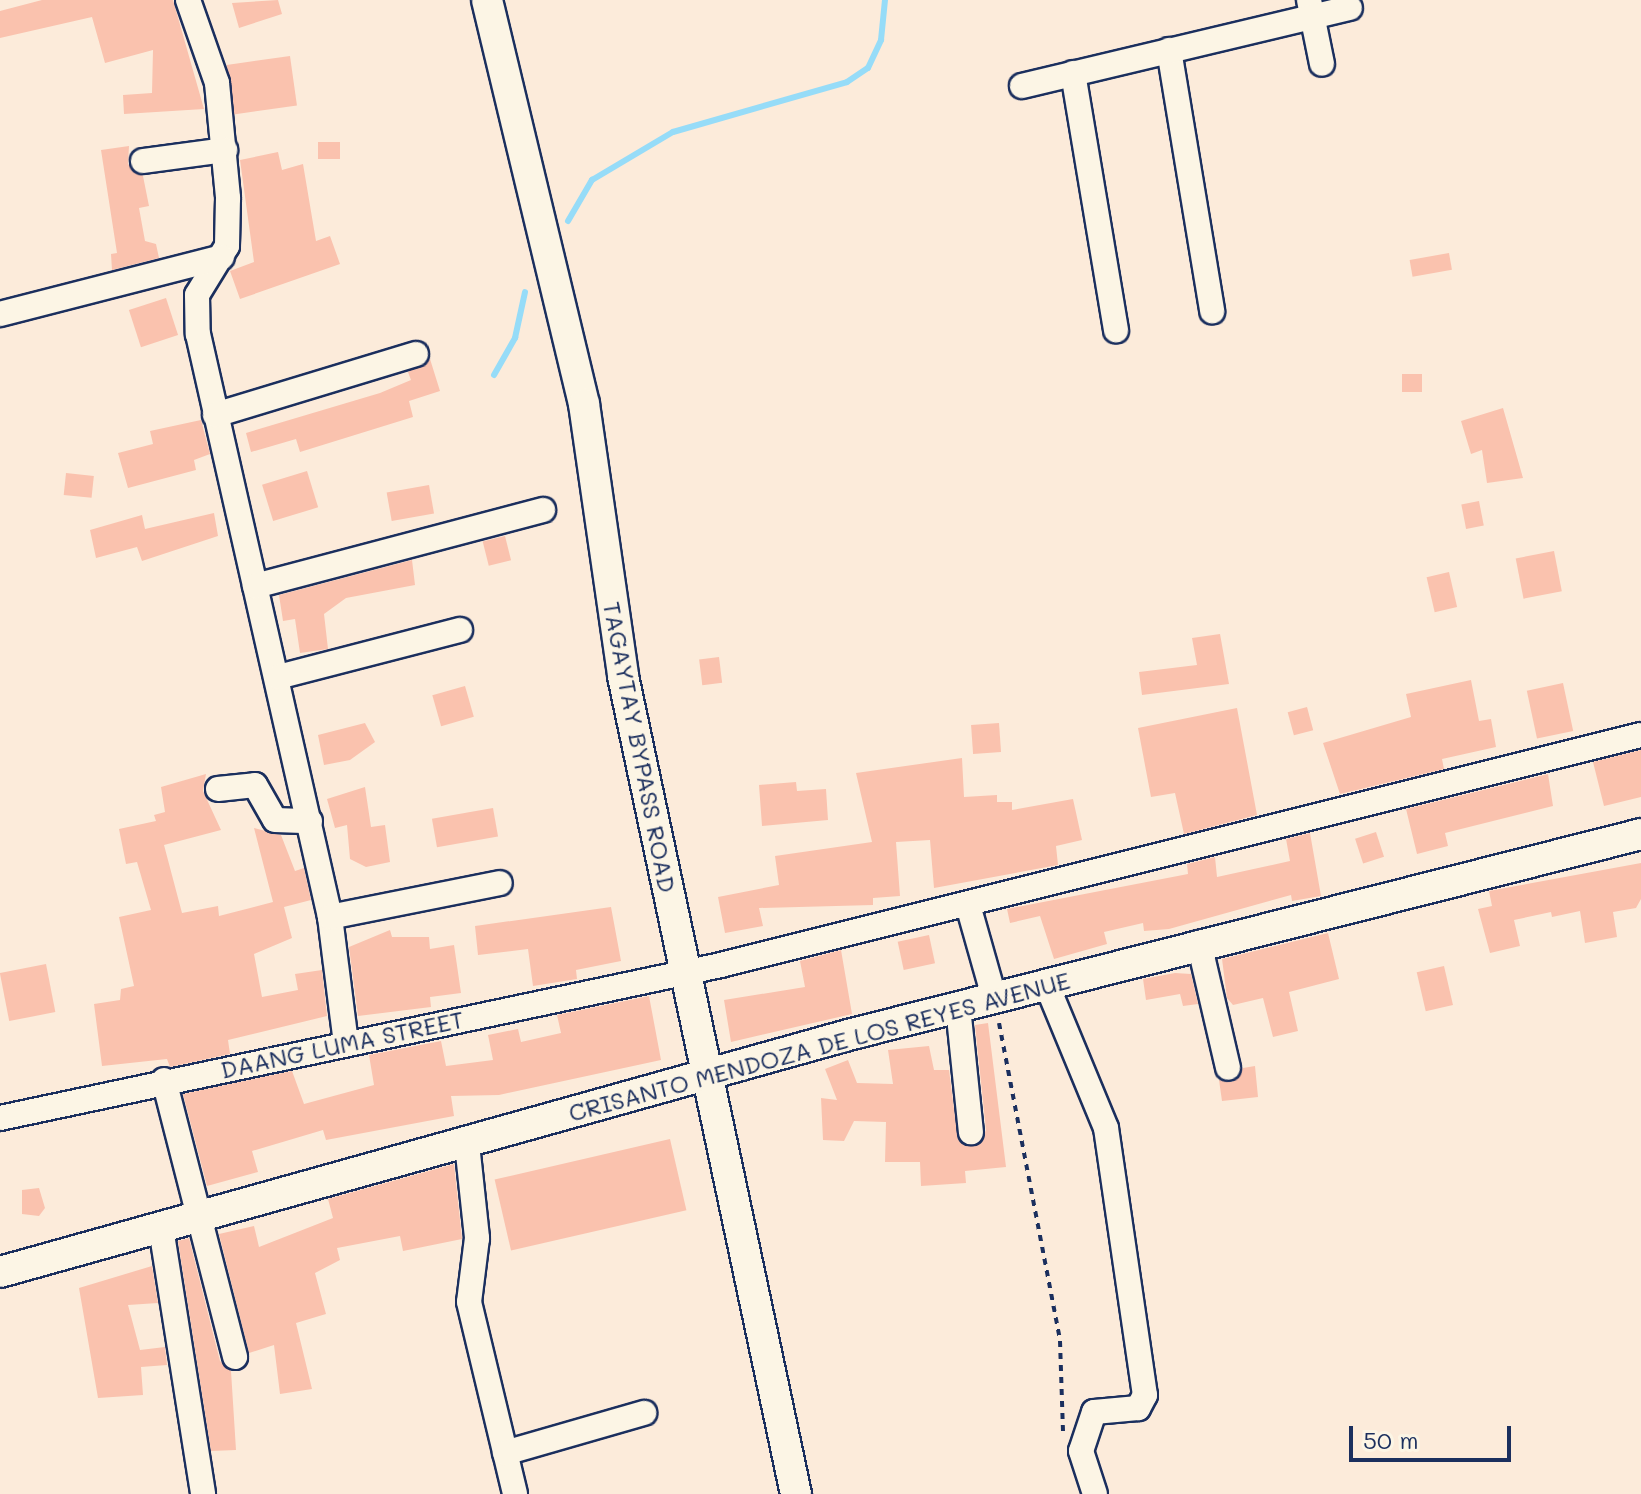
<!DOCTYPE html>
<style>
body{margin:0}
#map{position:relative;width:1641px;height:1494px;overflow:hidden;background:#fcebda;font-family:Mali,sans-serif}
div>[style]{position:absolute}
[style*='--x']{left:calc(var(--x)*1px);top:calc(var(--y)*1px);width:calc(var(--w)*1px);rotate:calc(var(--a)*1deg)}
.stream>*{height:6px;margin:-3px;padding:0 3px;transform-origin:3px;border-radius:3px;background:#96dcf8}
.building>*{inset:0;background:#fac2ae;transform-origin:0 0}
.path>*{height:4px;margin-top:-2px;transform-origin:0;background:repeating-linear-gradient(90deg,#1b2f5e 0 6px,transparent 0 12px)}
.roads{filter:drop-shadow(2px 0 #1b2f5e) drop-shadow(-2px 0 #1b2f5e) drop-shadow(0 2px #1b2f5e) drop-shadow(0 -2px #1b2f5e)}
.minor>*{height:24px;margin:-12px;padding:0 12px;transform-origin:12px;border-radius:12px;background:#fcf5e5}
.major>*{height:30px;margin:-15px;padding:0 15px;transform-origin:15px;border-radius:15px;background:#fcf5e5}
span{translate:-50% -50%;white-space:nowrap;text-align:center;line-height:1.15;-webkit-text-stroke:6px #fcf5e5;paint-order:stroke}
.street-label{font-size:24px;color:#1b2f5e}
.scale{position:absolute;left:1349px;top:1426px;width:162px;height:36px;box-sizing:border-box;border:4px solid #1b2f5e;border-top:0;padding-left:10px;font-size:24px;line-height:28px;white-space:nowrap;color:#1b2f5e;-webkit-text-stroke:6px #fcf5e5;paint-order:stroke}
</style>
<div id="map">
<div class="stream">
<div style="--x:568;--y:221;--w:48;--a:-59.7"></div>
<div style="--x:592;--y:180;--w:94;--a:-30.7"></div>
<div style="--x:673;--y:132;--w:181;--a:-16"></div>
<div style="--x:847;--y:82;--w:25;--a:-34"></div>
<div style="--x:868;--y:68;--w:31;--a:-65"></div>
<div style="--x:881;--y:40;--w:40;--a:-84.3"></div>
<div style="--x:494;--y:375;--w:43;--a:-60.4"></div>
<div style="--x:515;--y:338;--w:47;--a:-77.7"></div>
</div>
<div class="building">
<div style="clip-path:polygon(42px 0,173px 0,204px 109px,124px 114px,123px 95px,152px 93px,153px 50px,105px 63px,92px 17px,0 38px,0 11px)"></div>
<div style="clip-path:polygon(278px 0,282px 14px,239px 28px,232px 3px)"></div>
<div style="left:290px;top:56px;width:50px;height:64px;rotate:82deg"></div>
<div style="left:318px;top:142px;width:22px;height:17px"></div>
<div style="clip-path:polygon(129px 146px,128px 164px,143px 176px,149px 206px,139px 208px,145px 241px,156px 244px,159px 258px,112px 270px,111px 254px,117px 253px,101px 150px)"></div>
<div style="clip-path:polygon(278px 152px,282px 170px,303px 164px,316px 241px,330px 236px,340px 264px,240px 299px,230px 271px,254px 262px,240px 160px)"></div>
<div style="left:1449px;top:253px;width:17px;height:40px;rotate:80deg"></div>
<div style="left:166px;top:298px;width:39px;height:39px;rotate:72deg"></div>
<div style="clip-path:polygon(430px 359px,440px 391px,409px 401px,413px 417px,300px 452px,296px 439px,251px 452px,246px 433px,380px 393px,411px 380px,408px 372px)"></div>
<div style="left:1422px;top:374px;width:18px;height:20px;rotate:90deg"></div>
<div style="clip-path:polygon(1503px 408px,1523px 478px,1487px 483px,1482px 450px,1471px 454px,1461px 421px)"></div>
<div style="clip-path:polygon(201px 420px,210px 454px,194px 460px,196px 470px,128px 488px,118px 453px,153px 444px,150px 431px)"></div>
<div style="left:307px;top:471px;width:38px;height:47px;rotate:73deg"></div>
<div style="left:66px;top:473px;width:28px;height:22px;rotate:6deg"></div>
<div style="left:429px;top:485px;width:29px;height:43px;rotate:80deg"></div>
<div style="left:1479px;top:501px;width:25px;height:18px;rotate:79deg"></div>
<div style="clip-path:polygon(214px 513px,218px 536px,142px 561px,137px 547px,96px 558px,90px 530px,142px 515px,145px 529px)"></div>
<div style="left:505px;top:536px;width:25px;height:23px;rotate:76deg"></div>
<div style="left:1554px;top:551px;width:41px;height:39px;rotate:79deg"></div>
<div style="clip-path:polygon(412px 560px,415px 585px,346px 598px,324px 614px,328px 649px,300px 653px,295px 619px,283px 621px,279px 595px)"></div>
<div style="left:1449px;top:572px;width:36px;height:23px;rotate:77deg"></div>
<div style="clip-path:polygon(1220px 634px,1229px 684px,1142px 695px,1139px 672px,1197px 665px,1192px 638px)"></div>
<div style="left:719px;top:657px;width:26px;height:20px;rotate:83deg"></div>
<div style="clip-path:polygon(1471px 680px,1479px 721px,1491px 719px,1496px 747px,1442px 759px,1444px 769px,1340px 794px,1323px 743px,1411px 717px,1406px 694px)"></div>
<div style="left:1563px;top:683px;width:49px;height:37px;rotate:78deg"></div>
<div style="left:465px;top:686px;width:32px;height:34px;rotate:74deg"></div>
<div style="left:1307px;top:707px;width:24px;height:20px;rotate:75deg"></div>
<div style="clip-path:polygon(1237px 708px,1257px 815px,1184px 834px,1175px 793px,1151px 797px,1138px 728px)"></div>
<div style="clip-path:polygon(365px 723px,375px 742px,350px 760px,324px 765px,318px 735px)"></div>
<div style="left:999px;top:723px;width:29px;height:28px;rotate:86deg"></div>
<div style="clip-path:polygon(1641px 750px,1641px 797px,1604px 806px,1593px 762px)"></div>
<div style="clip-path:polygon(962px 758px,964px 797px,997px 795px,997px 802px,1012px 802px,1012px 810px,1073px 799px,1082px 840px,1056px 846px,1058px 865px,934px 888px,930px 840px,896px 842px,900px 896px,873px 898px,873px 905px,759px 908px,763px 926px,725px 933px,718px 897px,779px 885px,775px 856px,872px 842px,856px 773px)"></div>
<div style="clip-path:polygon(206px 774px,203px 791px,221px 830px,164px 845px,182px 913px,218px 906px,219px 916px,273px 902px,254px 828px,281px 835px,295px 871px,304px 868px,311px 900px,284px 907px,292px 938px,254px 954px,262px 997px,298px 990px,295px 974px,322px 970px,327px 1016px,228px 1040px,230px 1054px,170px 1067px,167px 1059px,102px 1066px,94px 1004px,120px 1000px,121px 989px,134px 986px,119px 917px,151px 910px,137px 862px,126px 864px,119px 829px,156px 821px,154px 815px,165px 812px,161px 787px)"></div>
<div style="clip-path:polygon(1548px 774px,1553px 806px,1445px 833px,1448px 846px,1417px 854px,1406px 809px)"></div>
<div style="clip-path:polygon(796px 782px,797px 791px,826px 789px,828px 820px,762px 826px,759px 785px)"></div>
<div style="clip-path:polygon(365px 787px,371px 827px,385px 825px,390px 862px,366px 867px,350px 859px,347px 825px,335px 828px,327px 799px)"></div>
<div style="left:493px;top:808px;width:29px;height:62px;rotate:80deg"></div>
<div style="left:1376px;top:832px;width:26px;height:22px;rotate:72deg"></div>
<div style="clip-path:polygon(1310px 833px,1321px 896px,1292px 901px,1291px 895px,1169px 929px,1144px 931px,1143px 923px,1104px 932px,1107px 944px,1054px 959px,1040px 916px,1010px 923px,1007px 909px,1188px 874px,1187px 864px,1215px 857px,1217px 877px,1290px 861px,1286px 839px)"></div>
<div style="clip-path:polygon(1641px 863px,1641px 899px,1636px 908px,1613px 912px,1617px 937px,1585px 943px,1580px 911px,1552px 917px,1551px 912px,1514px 920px,1520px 946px,1490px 953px,1478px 909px,1492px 906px,1489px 891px)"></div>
<div style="clip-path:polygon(611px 907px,621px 961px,576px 970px,577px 979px,533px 986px,528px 949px,478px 955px,475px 926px)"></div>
<div style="clip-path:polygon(390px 930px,392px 937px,429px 937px,430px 949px,454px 945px,461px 993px,430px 997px,431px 1007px,358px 1016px,349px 947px)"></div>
<div style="clip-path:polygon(1328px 933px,1339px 979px,1289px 992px,1298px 1031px,1273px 1037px,1263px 998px,1233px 1005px,1227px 998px,1222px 959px)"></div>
<div style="left:929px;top:935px;width:29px;height:32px;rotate:78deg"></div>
<div style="clip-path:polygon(841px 950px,852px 1014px,731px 1042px,724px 1000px,805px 987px,800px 961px)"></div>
<div style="left:46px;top:964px;width:49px;height:47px;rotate:79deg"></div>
<div style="left:1444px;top:966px;width:40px;height:28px;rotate:77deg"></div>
<div style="clip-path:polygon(1175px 973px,1191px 974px,1198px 1004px,1183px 1006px,1180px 994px,1146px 1000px,1143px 979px)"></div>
<div style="clip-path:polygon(649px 996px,661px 1060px,499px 1095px,451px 1096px,454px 1116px,326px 1140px,323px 1130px,252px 1151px,258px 1172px,207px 1186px,183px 1094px,292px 1071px,304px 1104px,374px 1085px,369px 1055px,441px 1041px,446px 1066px,493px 1060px,488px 1035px,518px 1029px,521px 1042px,561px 1033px,557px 1015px)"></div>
<div style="clip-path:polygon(988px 1023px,1006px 1167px,965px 1171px,966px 1183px,921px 1186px,920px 1162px,885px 1162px,886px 1122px,854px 1121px,844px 1141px,823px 1140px,821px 1098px,837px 1100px,825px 1069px,848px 1060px,857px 1083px,893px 1084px,888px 1050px,929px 1046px,934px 1070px,949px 1070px,958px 1140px,979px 1145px,986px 1130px,975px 1025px)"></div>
<div style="clip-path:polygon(1255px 1066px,1258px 1097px,1222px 1101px,1219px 1080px,1232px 1082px,1243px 1068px)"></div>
<div style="left:670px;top:1139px;width:73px;height:180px;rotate:77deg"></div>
<div style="clip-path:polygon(454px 1164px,462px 1239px,403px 1251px,400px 1236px,337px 1248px,340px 1260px,315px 1273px,326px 1314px,296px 1323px,312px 1389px,280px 1394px,274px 1345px,249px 1353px,219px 1234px,254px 1226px,259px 1247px,333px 1218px,328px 1199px)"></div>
<div style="clip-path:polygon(39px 1188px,45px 1208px,39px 1216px,22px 1214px,22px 1190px)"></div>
<div style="clip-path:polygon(189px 1238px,220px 1361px,231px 1371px,236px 1450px,211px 1451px,178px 1241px)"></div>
<div style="clip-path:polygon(152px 1266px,158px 1303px,128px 1305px,140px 1350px,165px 1347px,167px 1365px,141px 1367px,143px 1395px,98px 1398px,79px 1288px)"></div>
</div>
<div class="path">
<div style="--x:999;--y:1023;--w:324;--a:79.1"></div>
<div style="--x:1060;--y:1341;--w:91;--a:88.1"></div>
</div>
<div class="roads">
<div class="minor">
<div style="--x:188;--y:0;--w:88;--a:70.7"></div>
<div style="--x:217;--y:83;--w:116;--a:84.5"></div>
<div style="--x:228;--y:198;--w:48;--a:91.2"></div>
<div style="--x:227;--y:246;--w:57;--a:121.5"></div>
<div style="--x:197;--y:295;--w:39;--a:89"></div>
<div style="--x:198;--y:334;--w:598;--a:77.24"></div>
<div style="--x:330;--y:917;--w:127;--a:82.8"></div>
<div style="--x:1309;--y:0;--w:65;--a:78.5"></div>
<div style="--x:1169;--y:50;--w:265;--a:80.6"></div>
<div style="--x:1073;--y:73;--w:261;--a:80.5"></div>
<div style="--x:1022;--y:86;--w:337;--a:-13.4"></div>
<div style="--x:143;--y:161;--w:83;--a:-7.6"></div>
<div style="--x:0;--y:314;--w:229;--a:-14.4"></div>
<div style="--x:215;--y:415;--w:210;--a:-16.9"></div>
<div style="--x:255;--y:586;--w:298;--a:-14.8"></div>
<div style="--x:278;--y:677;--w:188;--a:-14.5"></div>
<div style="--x:218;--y:789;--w:37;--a:-6"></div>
<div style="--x:255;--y:785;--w:40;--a:60.3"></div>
<div style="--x:275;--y:820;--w:35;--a:2"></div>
<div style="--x:968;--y:905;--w:96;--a:74.2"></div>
<div style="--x:330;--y:917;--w:173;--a:-11.3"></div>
<div style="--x:1199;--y:943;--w:128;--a:76.9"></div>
<div style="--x:1046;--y:983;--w:157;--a:67.5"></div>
<div style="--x:1106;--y:1128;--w:270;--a:81.7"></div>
<div style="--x:1145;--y:1395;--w:15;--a:118"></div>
<div style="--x:1138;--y:1408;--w:44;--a:174.8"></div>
<div style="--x:1094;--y:1412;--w:41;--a:108.4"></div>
<div style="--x:1081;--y:1451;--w:45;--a:72"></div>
<div style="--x:958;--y:1007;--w:126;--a:84.1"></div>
<div style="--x:164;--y:1080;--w:286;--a:75.6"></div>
<div style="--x:0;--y:1118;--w:737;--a:-11.98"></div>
<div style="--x:721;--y:965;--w:948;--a:-14.04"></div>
<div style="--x:467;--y:1144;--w:95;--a:83.9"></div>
<div style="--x:477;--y:1238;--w:64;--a:97.1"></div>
<div style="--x:469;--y:1302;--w:197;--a:76.5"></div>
<div style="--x:161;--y:1228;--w:269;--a:81"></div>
<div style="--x:505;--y:1453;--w:145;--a:-16.1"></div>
</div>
<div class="major">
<div style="--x:487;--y:0;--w:415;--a:76.5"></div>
<div style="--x:584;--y:404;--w:275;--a:81.8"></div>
<div style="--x:623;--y:676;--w:836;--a:78.06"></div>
<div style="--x:0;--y:1272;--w:885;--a:-15.61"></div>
<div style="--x:852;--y:1034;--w:814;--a:-14.22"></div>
</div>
</div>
<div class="street-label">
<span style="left:640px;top:747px;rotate:79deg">TAGAYTAY BYPASS ROAD</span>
<span style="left:342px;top:1044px;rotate:-12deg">DAANG LUMA STREET</span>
<span style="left:819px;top:1046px;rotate:-15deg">CRISANTO MENDOZA DE LOS REYES AVENUE</span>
</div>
<div class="scale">50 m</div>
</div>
